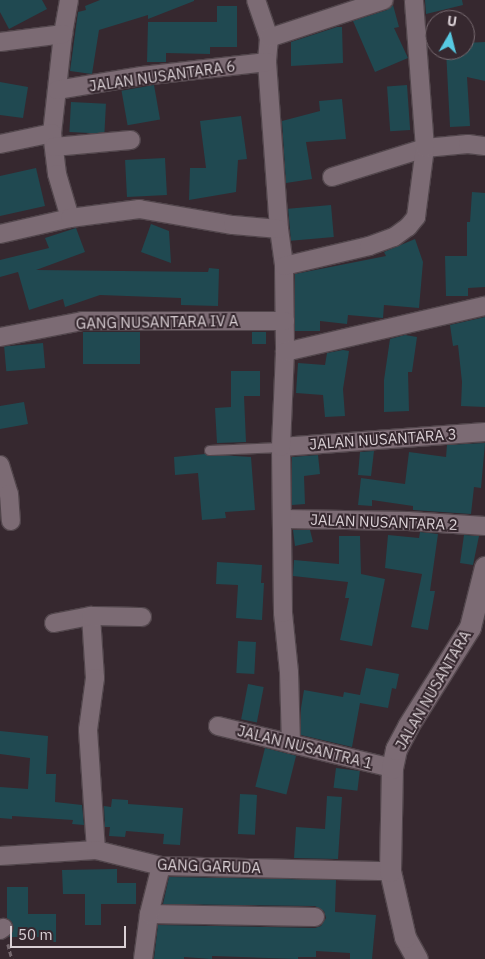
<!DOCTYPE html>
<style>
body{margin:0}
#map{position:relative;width:485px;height:959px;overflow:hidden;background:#36282f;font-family:"IBM Plex Sans",sans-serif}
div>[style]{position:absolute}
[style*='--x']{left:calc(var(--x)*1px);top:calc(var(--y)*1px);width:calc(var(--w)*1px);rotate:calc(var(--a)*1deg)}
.building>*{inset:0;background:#204951;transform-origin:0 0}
.path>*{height:2.5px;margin-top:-1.25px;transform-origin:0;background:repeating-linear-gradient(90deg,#75686e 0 5px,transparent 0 7.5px)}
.roads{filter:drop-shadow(1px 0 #52464c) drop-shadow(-1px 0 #52464c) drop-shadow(0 1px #52464c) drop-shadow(0 -1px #52464c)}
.service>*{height:9px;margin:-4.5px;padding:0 4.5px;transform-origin:4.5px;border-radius:4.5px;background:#7c6b74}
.minor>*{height:18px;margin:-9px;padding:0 9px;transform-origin:9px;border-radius:9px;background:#7c6b74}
.tertiary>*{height:21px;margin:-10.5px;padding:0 10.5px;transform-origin:10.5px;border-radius:10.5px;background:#7c6b74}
span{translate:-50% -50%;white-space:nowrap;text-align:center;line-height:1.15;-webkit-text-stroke:4px #36282f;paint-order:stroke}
.street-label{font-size:15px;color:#dad0d5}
.north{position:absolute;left:425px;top:10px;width:50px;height:50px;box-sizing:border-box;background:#36282f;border:1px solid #786b71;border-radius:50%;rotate:8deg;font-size:14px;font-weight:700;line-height:20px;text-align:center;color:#dad0d5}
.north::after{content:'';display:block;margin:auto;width:18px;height:22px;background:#57c9e2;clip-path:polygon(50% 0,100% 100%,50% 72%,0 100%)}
.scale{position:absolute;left:10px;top:926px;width:116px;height:22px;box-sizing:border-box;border:2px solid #dad0d5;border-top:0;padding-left:6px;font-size:15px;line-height:18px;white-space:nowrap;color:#dad0d5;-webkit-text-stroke:4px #36282f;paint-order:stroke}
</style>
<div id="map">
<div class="building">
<div style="clip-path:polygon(0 0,42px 0,47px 9px,9px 29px,0 12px)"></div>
<div style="clip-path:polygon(100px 0,194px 0,194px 1px,148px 19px,148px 15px,99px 30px,92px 74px,70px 71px,78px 12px,86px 10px,85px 6px)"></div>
<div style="clip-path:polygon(425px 0,462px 0,463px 5px,426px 14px)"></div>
<div style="clip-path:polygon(393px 5px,399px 27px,394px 28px,408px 58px,375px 72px,353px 21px,387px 10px)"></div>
<div style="clip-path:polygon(217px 6px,237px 6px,237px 47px,210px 47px,210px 54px,166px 53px,166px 62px,147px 62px,148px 22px,217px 22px)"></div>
<div style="clip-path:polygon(337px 27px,342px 27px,343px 63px,291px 66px,291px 42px)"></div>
<div style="clip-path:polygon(485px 42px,485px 81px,467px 77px,470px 126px,450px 127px,446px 50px,465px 50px,465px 43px)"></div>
<div style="clip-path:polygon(0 82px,28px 87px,23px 118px,0 115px)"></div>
<div style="left:154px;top:85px;width:35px;height:33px;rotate:80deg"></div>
<div style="left:407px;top:85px;width:45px;height:20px;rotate:86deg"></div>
<div style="clip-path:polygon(342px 99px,346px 139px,306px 142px,312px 179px,286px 183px,282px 121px,320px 111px,319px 101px)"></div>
<div style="left:71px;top:102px;width:35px;height:30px;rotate:3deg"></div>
<div style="clip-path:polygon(241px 116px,247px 159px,238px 160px,236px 192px,189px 200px,190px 168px,206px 168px,200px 121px)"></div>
<div style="left:165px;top:158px;width:37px;height:40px;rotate:87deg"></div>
<div style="clip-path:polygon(36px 168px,45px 206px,0 216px,0 176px)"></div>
<div style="clip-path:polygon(472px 192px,485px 193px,485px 287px,468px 288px,468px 296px,446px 296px,445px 256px,467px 256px,467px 222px,470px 222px)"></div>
<div style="left:331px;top:205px;width:32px;height:43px;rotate:85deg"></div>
<div style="clip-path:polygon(151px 224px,169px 231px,171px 263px,141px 252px)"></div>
<div style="clip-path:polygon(76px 228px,85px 252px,36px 270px,208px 272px,209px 268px,219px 269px,218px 306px,181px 305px,181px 298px,100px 295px,65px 307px,63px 299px,29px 310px,18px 272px,0 277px,0 260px,49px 248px,45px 238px)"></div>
<div style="clip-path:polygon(415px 239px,423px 262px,419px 308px,384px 305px,383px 318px,348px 315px,347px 324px,320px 321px,320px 331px,295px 331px,295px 274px,386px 256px,384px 252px)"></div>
<div style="clip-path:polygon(485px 317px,485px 407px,461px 406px,462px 382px,458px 345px,453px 346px,450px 325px)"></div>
<div style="left:83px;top:332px;width:57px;height:32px"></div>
<div style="left:252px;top:332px;width:14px;height:12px"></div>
<div style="clip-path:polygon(405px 335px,417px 337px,412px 372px,408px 372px,409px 411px,384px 412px,384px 380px,390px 339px)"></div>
<div style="left:43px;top:343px;width:25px;height:39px;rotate:85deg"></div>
<div style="clip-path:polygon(343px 350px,349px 351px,343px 389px,345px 416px,325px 417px,323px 395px,296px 393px,298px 363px,325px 365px,327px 353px)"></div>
<div style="clip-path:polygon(231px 371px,260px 371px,260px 396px,244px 396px,246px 442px,217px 443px,215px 408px,231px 407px)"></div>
<div style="clip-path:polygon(24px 402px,28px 424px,0 429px,0 406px)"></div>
<div style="clip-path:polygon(485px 443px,481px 488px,474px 487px,471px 514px,413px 510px,413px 506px,372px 500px,372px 506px,358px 505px,361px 478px,405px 484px,409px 452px,446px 457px,447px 445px)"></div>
<div style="clip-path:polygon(374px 451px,371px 476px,358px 475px,360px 452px)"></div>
<div style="clip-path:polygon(205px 454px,251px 457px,255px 510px,225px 512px,226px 518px,202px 520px,198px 473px,175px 475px,174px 457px)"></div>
<div style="clip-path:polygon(318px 455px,320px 474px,304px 476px,305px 504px,292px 505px,292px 457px)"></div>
<div style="clip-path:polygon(293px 530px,310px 530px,313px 542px,295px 546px)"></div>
<div style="clip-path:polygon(420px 532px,438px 534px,430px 591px,435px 591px,428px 630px,411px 627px,422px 574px,385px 568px,388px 535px,419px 538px)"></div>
<div style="clip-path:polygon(464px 535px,479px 536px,473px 565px,460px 563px)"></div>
<div style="clip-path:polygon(339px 536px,360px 536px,361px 574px,385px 579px,372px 646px,340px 640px,349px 598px,345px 598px,348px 582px,293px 576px,294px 560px,339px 564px)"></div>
<div style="clip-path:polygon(217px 562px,262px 565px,261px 583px,264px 583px,262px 620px,236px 618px,238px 585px,216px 584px)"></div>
<div style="left:238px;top:641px;width:18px;height:32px;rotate:3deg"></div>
<div style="clip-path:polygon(366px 668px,399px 674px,396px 689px,392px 688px,388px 708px,360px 703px,352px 747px,301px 735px,301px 708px,304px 690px,343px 697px,344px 692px,360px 695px)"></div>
<div style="left:248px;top:684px;width:16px;height:36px;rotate:11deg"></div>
<div style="clip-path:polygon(0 731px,48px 736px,46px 774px,56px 774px,55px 802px,82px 805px,84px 825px,72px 824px,73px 820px,12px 816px,12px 819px,0 818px,0 787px,28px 789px,30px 758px,0 754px)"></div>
<div style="left:265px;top:748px;width:32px;height:40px;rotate:14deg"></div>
<div style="left:336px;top:768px;width:24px;height:20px;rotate:7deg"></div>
<div style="left:240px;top:794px;width:17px;height:40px;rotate:3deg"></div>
<div style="clip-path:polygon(327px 796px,342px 797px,338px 859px,294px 858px,296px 827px,325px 829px)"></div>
<div style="clip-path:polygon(112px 799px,128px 800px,128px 804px,183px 808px,180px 845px,163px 844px,164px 834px,126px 831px,125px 837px,109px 836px,110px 827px,105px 827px,104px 806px,111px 807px)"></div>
<div style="clip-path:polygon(117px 869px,117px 883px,136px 883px,136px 904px,101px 904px,101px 925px,85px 925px,85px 894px,63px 894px,62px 870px)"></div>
<div style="clip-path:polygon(169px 877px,336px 880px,335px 912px,376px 915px,372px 959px,350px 959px,350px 953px,316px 951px,316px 957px,298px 957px,298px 959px,212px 956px,212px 959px,184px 957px,184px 959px,154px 959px,158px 925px,315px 928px,321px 926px,326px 918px,324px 911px,315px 906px,163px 904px)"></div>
<div style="clip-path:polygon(7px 887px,28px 887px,28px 914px,56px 914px,56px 942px,42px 942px,42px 937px,9px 937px,14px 928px,12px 922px,7px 918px)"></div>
</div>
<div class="path">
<div style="--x:8;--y:944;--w:16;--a:75"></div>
</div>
<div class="roads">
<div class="service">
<div style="--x:209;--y:450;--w:72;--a:-2.4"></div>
</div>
<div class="minor">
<div style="--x:69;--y:0;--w:35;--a:100"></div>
<div style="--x:63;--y:34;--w:100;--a:96.3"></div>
<div style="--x:52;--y:133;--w:41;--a:83"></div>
<div style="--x:57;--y:174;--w:46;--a:73.5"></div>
<div style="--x:256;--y:0;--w:40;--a:71.1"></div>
<div style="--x:269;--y:38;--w:24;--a:95"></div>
<div style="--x:267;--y:62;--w:167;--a:85.9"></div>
<div style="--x:279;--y:229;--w:37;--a:82"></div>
<div style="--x:284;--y:266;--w:86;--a:89.3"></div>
<div style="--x:269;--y:38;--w:121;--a:-18.3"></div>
<div style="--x:0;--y:42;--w:64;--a:-7.2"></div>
<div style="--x:57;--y:90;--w:86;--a:-9.4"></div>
<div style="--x:142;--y:76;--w:126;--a:-6.4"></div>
<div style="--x:0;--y:144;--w:53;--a:-11.9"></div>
<div style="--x:54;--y:147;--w:77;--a:-5.2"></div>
<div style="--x:332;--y:177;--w:97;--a:-17.3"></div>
<div style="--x:425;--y:148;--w:43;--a:-5.3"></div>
<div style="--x:468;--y:144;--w:17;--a:7"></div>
<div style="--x:0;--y:234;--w:72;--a:-12.9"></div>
<div style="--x:70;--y:218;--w:70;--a:-7.4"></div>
<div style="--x:139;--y:209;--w:95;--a:9.7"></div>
<div style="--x:233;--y:225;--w:46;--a:5"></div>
<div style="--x:284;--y:266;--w:87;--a:-13.2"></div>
<div style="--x:369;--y:246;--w:27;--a:-20"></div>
<div style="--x:394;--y:237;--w:17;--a:-36"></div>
<div style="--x:408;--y:227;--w:13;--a:-51"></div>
<div style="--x:416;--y:217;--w:70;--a:-82.6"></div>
<div style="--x:425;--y:148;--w:148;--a:-94.3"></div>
<div style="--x:0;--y:337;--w:84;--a:-11"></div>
<div style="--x:82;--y:321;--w:203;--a:0"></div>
<div style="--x:281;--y:447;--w:205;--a:-4.2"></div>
<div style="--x:0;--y:465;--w:30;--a:73"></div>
<div style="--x:9;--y:494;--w:27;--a:86"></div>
<div style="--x:283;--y:519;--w:125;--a:0.9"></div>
<div style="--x:408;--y:521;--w:77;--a:3.7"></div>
<div style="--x:91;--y:616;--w:62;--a:86.3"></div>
<div style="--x:95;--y:678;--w:52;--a:97.7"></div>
<div style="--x:88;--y:730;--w:120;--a:86.2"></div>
<div style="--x:54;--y:623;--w:38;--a:-11"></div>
<div style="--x:91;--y:616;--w:51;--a:1.1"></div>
<div style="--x:218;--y:726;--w:179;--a:13.6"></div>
<div style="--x:291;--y:744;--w:72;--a:-91.6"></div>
<div style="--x:289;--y:672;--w:59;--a:-95.8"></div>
<div style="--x:283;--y:613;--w:166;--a:-90.7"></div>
<div style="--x:281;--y:447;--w:95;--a:-87.6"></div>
<div style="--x:285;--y:352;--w:205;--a:-13"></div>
<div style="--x:0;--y:856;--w:96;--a:-3.6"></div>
<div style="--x:96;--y:850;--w:67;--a:13.8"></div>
<div style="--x:161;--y:866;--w:229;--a:1.3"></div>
<div style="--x:149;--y:914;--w:166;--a:1"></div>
<div style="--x:0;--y:930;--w:4;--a:-34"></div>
<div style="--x:143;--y:959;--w:45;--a:-82.4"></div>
<div style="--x:149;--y:914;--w:49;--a:-76"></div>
</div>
<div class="tertiary">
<div style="--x:417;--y:959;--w:25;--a:-119"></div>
<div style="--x:405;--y:937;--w:68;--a:-102.8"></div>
<div style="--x:390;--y:871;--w:103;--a:-88.9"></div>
<div style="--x:392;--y:768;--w:19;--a:-78"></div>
<div style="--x:396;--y:749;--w:26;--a:-62"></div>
<div style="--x:408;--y:726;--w:117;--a:-57.9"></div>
<div style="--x:470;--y:627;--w:62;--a:-76"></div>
</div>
</div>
<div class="street-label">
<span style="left:162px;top:76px;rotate:-8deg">JALAN NUSANTARA 6</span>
<span style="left:157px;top:322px;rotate:-1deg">GANG NUSANTARA IV A</span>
<span style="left:383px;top:439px;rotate:-4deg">JALAN NUSANTARA 3</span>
<span style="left:384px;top:522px;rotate:2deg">JALAN NUSANTARA 2</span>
<span style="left:433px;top:690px;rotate:-60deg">JALAN NUSANTARA</span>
<span style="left:305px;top:747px;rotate:14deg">JALAN NUSANTRA 1</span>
<span style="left:209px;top:866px;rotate:2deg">GANG GARUDA</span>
</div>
<div class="north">U</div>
<div class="scale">50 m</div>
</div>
